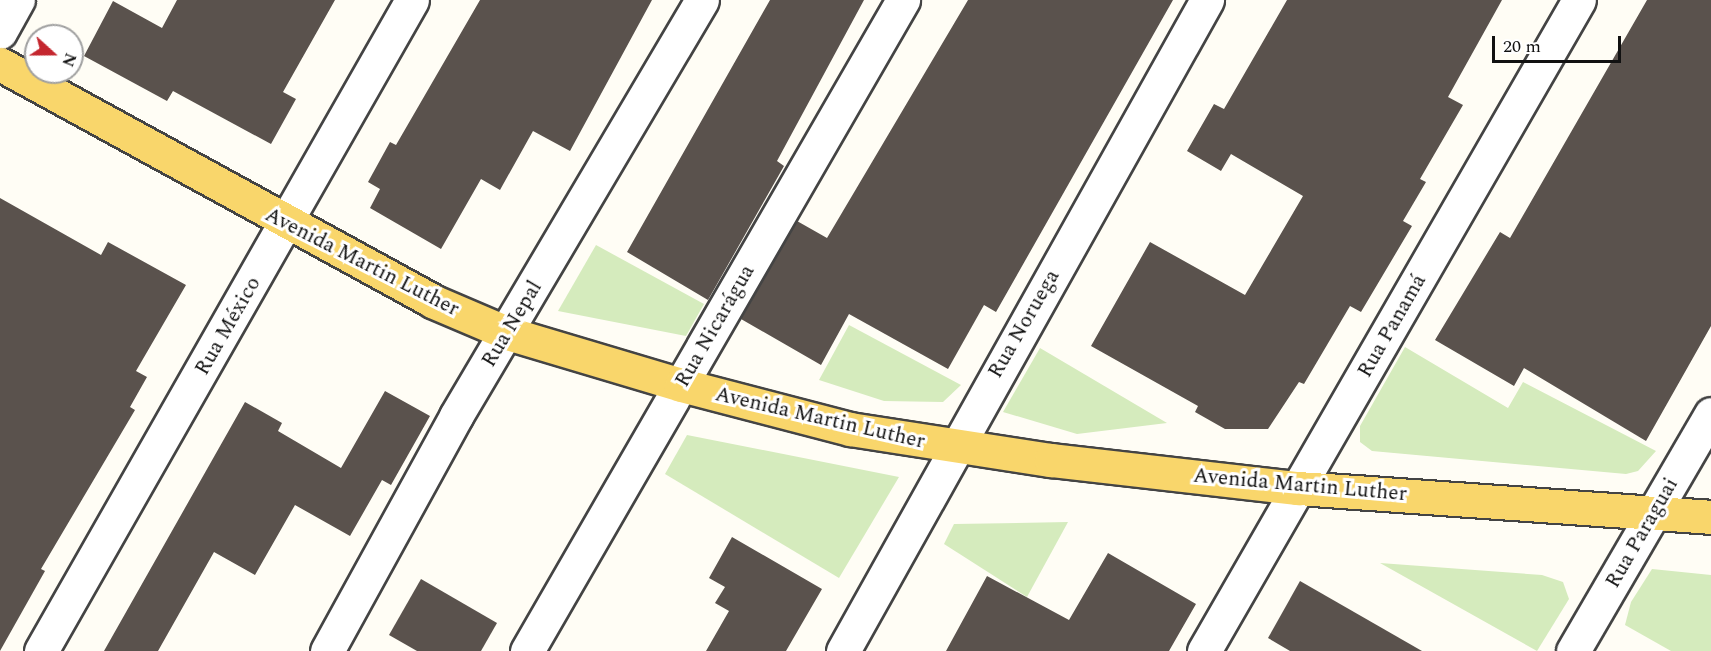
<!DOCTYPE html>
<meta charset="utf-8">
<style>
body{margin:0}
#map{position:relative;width:1711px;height:651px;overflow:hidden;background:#fffdf5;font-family:Spectral,serif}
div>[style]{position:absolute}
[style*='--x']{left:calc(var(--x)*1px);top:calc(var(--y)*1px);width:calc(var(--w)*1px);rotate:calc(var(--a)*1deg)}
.green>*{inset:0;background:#d5ebbd}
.building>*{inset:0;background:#5a524d}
.roads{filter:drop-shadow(2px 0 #444) drop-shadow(-2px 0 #444) drop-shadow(0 2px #444) drop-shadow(0 -2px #444)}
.minor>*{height:33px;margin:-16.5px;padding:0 16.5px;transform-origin:16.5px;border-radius:16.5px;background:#fff}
.major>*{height:33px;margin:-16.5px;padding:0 16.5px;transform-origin:16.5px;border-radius:16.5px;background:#f9d66b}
span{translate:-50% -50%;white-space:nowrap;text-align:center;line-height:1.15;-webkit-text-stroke:6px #fff;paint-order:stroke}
.street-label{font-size:21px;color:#111}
.north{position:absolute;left:24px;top:24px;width:60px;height:60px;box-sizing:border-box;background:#fff;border:2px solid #a0a0a0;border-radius:50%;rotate:111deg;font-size:16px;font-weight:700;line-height:24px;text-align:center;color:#111}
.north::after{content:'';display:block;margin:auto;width:21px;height:27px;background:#c4262e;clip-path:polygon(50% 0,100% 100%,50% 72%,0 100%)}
.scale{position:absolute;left:1492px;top:36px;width:129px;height:27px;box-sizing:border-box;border:3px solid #111;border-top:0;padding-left:8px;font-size:18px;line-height:21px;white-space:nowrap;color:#111;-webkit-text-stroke:4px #fff;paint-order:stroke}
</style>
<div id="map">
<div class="green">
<div style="clip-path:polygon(596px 245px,704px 304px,686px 336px,558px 311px)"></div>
<div style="clip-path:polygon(849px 325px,961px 385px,943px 402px,884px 401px,819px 380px)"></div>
<div style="clip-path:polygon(1405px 347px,1508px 408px,1523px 382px,1656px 451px,1638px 471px,1626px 474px,1372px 451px,1360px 442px,1360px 426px)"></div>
<div style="clip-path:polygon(1040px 348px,1167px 423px,1077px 434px,1003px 412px)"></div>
<div style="clip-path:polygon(687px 435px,899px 477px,839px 578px,665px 474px)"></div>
<div style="clip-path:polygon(1068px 522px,1027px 597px,944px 544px,954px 524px)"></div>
<div style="clip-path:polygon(1380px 563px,1542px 575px,1563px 582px,1569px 599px,1537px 651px)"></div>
<div style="clip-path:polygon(1652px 569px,1711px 575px,1711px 651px,1671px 651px,1625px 625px,1631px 602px)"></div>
</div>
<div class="building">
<div style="clip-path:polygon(177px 0,335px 0,283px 92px,296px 99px,271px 144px,173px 91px,167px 101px,84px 56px,113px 1px,162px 28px)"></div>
<div style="clip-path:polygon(480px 0,652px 0,570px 151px,533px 131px,500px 190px,481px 179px,441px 249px,370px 208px,380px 189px,368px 182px,390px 142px,396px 145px)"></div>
<div style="clip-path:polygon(770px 0,864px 0,777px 161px,784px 166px,708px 300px,627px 252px)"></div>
<div style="clip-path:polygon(968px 0,1173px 0,996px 312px,984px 305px,948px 369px,849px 314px,821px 365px,741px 319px,797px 221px,827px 238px)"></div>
<div style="clip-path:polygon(1287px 0,1502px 0,1448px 97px,1463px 105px,1420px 179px,1426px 182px,1403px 221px,1412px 226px,1361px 312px,1350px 306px,1304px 384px,1299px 382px,1268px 429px,1225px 429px,1195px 412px,1198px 406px,1091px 346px,1150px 242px,1245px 295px,1303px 196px,1231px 154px,1221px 171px,1187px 151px,1214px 104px,1224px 109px)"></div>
<div style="clip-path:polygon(1647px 0,1711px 0,1711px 326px,1646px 441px,1524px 368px,1514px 386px,1435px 340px,1500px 232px,1510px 238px)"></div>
<div style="clip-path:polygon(0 198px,101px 255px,108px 242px,186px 285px,136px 371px,147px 377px,130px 407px,135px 410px,41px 569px,45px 571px,0 651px)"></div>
<div style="clip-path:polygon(385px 391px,430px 416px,391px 485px,382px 480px,350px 536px,295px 505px,255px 575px,214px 552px,158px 651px,104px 651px,245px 402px,282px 423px,278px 431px,341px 468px)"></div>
<div style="clip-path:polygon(732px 537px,822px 589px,786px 651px,706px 651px,729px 611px,715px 603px,725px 587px,709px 578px)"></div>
<div style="clip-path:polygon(1108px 553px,1196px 604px,1169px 651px,946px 651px,987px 576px,1069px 620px)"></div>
<div style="clip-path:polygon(421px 579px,497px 623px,481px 651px,417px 651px,389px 635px)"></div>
<div style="clip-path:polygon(1300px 581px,1422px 651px,1290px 651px,1268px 638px)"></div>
</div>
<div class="roads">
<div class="minor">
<div style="--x:0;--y:32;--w:37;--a:-61"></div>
<div style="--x:41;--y:651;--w:749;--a:-60.32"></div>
<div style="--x:327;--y:651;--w:268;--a:-61.2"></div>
<div style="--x:456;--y:416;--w:483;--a:-59.4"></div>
<div style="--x:527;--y:651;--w:752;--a:-59.99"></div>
<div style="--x:843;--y:651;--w:746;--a:-60.79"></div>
<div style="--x:1204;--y:651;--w:751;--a:-60.06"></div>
<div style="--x:1573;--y:651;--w:274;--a:-59.8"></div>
</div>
<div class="major">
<div style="--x:0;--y:64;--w:493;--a:28.7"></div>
<div style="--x:432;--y:301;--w:82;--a:23.1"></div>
<div style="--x:507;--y:333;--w:182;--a:16.6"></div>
<div style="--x:681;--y:385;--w:175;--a:14.6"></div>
<div style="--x:850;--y:429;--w:203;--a:8.8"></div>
<div style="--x:1051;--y:460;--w:249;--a:6.5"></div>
<div style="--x:1298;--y:488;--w:414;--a:4"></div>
</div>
</div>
<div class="street-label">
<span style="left:362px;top:262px;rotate:27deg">Avenida Martin Luther</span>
<span style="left:512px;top:324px;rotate:-59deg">Rua Nepal</span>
<span style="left:1024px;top:324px;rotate:-60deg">Rua Noruega</span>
<span style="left:228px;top:326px;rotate:-60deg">Rua México</span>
<span style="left:715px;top:326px;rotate:-60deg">Rua Nicarágua</span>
<span style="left:1392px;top:326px;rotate:-60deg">Rua Panamá</span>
<span style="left:820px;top:418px;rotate:13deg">Avenida Martin Luther</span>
<span style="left:1300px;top:485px;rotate:5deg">Avenida Martin Luther</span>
<span style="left:1642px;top:533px;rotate:-60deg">Rua Paraguai</span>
</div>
<div class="north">N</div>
<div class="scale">20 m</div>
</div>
